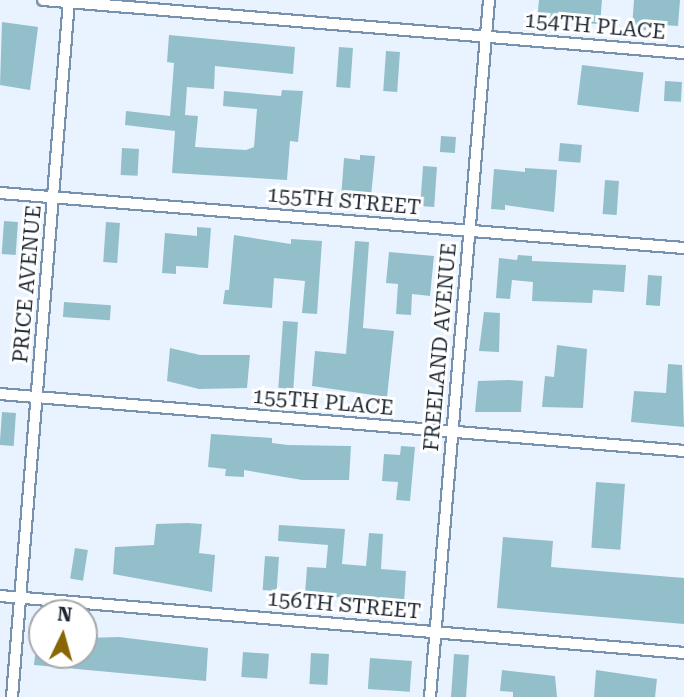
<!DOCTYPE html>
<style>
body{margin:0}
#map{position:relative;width:684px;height:697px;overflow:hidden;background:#e8f3ff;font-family:"Roboto Serif",serif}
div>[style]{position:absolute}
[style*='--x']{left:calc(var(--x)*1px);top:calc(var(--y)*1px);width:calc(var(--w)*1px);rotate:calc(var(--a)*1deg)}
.building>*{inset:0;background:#93bfcb;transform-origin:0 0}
.roads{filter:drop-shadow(2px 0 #7891ac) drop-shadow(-2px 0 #7891ac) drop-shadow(0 2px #7891ac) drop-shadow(0 -2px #7891ac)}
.minor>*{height:10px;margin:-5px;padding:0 5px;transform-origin:5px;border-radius:5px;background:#fff}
span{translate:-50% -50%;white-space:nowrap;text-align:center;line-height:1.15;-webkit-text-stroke:6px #fff;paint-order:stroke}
.street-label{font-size:21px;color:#1d2732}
.north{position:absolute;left:28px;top:599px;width:70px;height:70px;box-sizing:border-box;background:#fff;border:2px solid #a5a9ad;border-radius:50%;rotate:5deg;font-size:19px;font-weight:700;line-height:28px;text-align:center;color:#1d2732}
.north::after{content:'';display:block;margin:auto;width:24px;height:32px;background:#8a6503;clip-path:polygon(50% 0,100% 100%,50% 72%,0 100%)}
</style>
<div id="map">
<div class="building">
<div style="clip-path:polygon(539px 0,602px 0,600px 24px,537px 21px)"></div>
<div style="clip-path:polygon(634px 0,680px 0,678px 26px,647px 24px,646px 30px,632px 29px)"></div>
<div style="clip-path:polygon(2px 22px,38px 27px,30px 90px,0 85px)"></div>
<div style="clip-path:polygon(169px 35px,295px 47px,293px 74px,215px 66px,214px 89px,187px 87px,185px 115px,198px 116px,195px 147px,246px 150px,254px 147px,257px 109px,223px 106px,224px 91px,281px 96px,282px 90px,303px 91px,298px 142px,290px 141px,287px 180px,172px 173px,175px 131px,125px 125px,126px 111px,170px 116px,174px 63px,167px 62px)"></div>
<div style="left:339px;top:47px;width:14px;height:40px;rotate:4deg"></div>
<div style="left:386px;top:51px;width:14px;height:40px;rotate:4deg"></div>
<div style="left:582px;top:65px;width:62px;height:40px;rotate:7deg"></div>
<div style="left:665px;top:81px;width:17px;height:20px;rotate:3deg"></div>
<div style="left:441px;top:136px;width:15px;height:16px;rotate:4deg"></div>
<div style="left:560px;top:143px;width:22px;height:18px;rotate:5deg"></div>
<div style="left:122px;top:148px;width:17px;height:27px;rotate:3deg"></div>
<div style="clip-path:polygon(360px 155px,375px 156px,371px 196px,341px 198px,344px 158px,360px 160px)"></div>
<div style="left:423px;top:166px;width:14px;height:40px;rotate:4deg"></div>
<div style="clip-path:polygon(525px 168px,557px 170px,554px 212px,505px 205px,505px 210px,491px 209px,494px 169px,525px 172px)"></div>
<div style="left:605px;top:180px;width:14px;height:34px;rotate:4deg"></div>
<div style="left:4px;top:221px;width:14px;height:33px;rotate:4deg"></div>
<div style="left:106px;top:222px;width:14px;height:40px;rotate:4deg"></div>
<div style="clip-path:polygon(197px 227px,211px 228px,208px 268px,176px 266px,176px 274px,162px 273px,165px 233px,197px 236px)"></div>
<div style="clip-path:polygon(234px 235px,291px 244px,291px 239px,322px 241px,317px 314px,302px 313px,305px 281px,274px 278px,272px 308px,223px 304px,225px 290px,229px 290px)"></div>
<div style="clip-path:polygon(355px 241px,369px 242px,363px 328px,394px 331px,387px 397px,312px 386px,315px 351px,346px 354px)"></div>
<div style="clip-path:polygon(389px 252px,434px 256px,430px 296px,412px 294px,411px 315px,396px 314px,398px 284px,386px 283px)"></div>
<div style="clip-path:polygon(518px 255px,532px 256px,532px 261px,626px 265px,624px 292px,593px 290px,592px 303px,532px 301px,533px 282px,512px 280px,510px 299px,496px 298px,499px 258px,517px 260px)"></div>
<div style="left:648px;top:275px;width:14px;height:30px;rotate:4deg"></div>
<div style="left:64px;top:302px;width:47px;height:15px;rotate:4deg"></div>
<div style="clip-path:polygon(484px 312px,500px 313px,499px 352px,479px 351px)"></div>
<div style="left:283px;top:321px;width:15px;height:67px;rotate:4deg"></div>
<div style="clip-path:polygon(557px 345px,587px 349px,583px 408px,542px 407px,545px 376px,554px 377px)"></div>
<div style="clip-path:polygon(170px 348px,200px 355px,250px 355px,247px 388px,199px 389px,167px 381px)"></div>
<div style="clip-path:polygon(668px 364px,682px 365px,684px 427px,631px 422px,634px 391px,666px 393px)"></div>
<div style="clip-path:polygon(509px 380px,523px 381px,521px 412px,475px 412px,478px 381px)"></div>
<div style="left:2px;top:412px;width:14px;height:33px;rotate:4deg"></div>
<div style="clip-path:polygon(211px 434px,272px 438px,272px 443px,288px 445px,351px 446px,349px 480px,302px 480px,244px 470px,244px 477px,225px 476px,226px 469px,208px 467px)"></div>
<div style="clip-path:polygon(401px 446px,415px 447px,410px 501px,396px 500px,398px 482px,382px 481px,384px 454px,400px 455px)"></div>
<div style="left:596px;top:482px;width:29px;height:66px;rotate:4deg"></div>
<div style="clip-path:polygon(187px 523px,202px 524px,199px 553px,215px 555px,212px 592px,113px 574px,115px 547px,154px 545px,156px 524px)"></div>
<div style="clip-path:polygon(279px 525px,345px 529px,342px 564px,366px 566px,369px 533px,383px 534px,381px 569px,406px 571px,404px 604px,305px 594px,307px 567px,326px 568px,328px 545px,278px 541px)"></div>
<div style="clip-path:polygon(503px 537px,553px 541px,551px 567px,684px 578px,684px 624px,497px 608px)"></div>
<div style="left:75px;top:548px;width:13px;height:31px;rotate:9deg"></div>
<div style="left:265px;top:556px;width:14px;height:34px;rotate:4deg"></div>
<div style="clip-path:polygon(119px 637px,208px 648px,206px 681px,34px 665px,35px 655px,84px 655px,84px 638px)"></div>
<div style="left:243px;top:652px;width:26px;height:25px;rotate:4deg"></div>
<div style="left:311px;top:653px;width:18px;height:31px;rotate:3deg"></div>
<div style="left:454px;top:654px;width:15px;height:43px;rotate:4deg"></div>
<div style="left:370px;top:658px;width:42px;height:31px;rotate:4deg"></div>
<div style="clip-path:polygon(502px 670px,555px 676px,557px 697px,513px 697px,513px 692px,500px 691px)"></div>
<div style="clip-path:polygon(596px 670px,657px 679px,655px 697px,594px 697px)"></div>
</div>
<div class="roads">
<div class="minor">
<div style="--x:43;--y:0;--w:643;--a:4.73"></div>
<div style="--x:0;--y:193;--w:686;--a:4.6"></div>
<div style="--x:0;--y:394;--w:686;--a:4.76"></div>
<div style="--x:0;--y:596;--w:686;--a:4.76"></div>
<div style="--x:12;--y:697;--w:699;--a:-85.32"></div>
<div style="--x:430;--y:697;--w:699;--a:-85.16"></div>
</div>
</div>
<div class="street-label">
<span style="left:595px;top:26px;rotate:5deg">154TH PLACE</span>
<span style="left:344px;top:201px;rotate:5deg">155TH STREET</span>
<span style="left:27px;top:284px;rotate:-85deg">PRICE AVENUE</span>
<span style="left:440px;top:347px;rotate:-85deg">FREELAND AVENUE</span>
<span style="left:323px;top:402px;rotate:5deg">155TH PLACE</span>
<span style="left:344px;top:605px;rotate:5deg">156TH STREET</span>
</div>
<div class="north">N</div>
</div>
